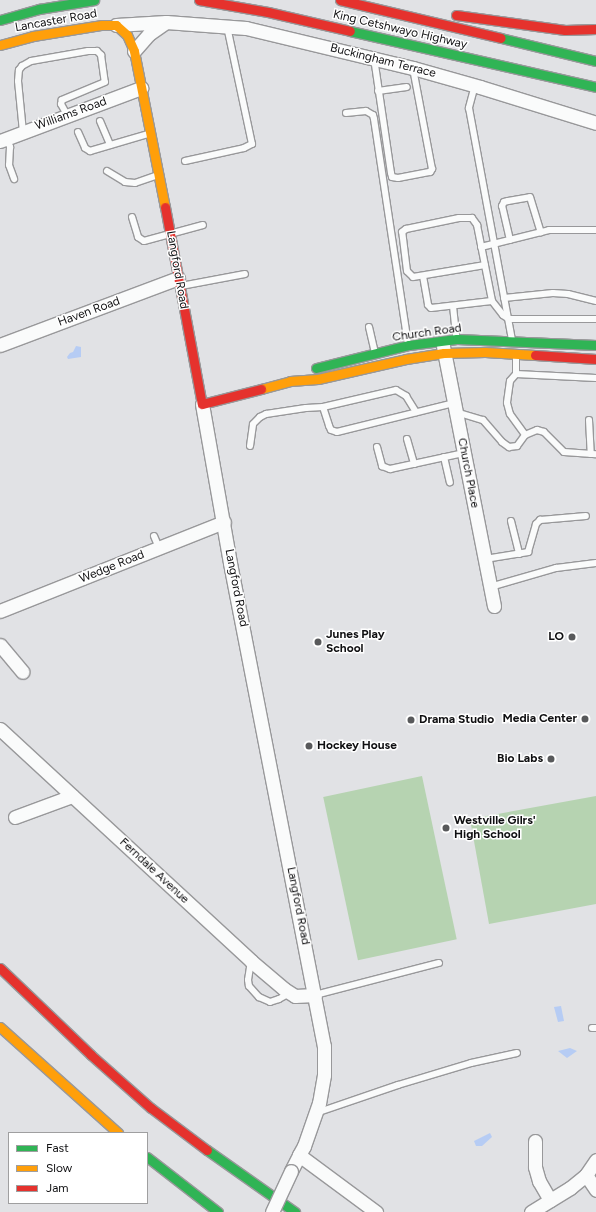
<!DOCTYPE html>
<style>
body{margin:0}
#map{position:relative;width:596px;height:1212px;overflow:hidden;background:#e1e2e5;font-family:Figtree,sans-serif}
div>[style]{position:absolute}
[style*='--x']{left:calc(var(--x)*1px);top:calc(var(--y)*1px);width:calc(var(--w)*1px);rotate:calc(var(--a)*1deg)}
.green>*{inset:0;background:#b6d3b1;transform-origin:0 0}
.water>*{inset:0;background:#b6ccf4}
.roads{filter:drop-shadow(1px 0 #98989a) drop-shadow(-1px 0 #98989a) drop-shadow(0 1px #98989a) drop-shadow(0 -1px #98989a)}
.lane>*{height:6px;margin:-3px;padding:0 3px;transform-origin:3px;border-radius:3px;background:#fafbfb}
.street>*{height:13px;margin:-6.5px;padding:0 6.5px;transform-origin:6.5px;border-radius:6.5px;background:#fafbfb}
.fast>*{height:9px;margin:-4.5px;padding:0 4.5px;transform-origin:4.5px;border-radius:4.5px;background:#30b455}
.slow>*{height:9px;margin:-4.5px;padding:0 4.5px;transform-origin:4.5px;border-radius:4.5px;background:#ff9f0a}
.jam>*{height:9px;margin:-4.5px;padding:0 4.5px;transform-origin:4.5px;border-radius:4.5px;background:#e5322d}
.bridges{filter:drop-shadow(1px 0 #98989a) drop-shadow(-1px 0 #98989a) drop-shadow(0 1px #98989a) drop-shadow(0 -1px #98989a)}
.street-bridge>*{height:13px;margin:-6.5px;padding:0 6.5px;transform-origin:6.5px;border-radius:6.5px;background:#fafbfb}
.dots>*{width:11px;height:11px;translate:-50% -50%;box-sizing:border-box;border:2px solid #fff;border-radius:50%}
span{translate:-50% -50%;white-space:nowrap;text-align:center;line-height:1.15;-webkit-text-stroke:3px #fff;paint-order:stroke}
.street-label{font-size:12px;color:#0f0f11}
.poi-label{font-size:12px;color:#0f0f11;font-weight:700}
.left{translate:0 -50%;text-align:left}
.right{translate:-100% -50%;text-align:right}
.legend{position:absolute;left:8px;top:1132px;width:140px;height:72px;box-sizing:border-box;background:#fff;border:1px solid #9f9fa0;margin:0;padding:5px 7px;list-style:none;font-size:12px;color:#0f0f11}
.legend li{display:flex;align-items:center;gap:8px;height:20px}
.legend b{width:20px;border:1px solid #9f9fa0}
</style>
<div id="map">
<div class="green">
<div style="left:422px;top:776px;width:167px;height:101px;rotate:78deg"></div>
<div style="clip-path:polygon(596px 796px,596px 904px,489px 924px,470px 819px)"></div>
</div>
<div class="water">
<div style="clip-path:polygon(76px 346px,81px 347px,81px 357px,68px 359px,67px 357px,70px 353px,73px 352px)"></div>
<div style="clip-path:polygon(561px 1006px,564px 1021px,558px 1022px,554px 1007px)"></div>
<div style="clip-path:polygon(570px 1048px,577px 1051px,567px 1058px,558px 1051px)"></div>
<div style="clip-path:polygon(490px 1133px,492px 1137px,482px 1146px,476px 1146px,474px 1141px)"></div>
</div>
<div class="roads">
<div class="lane">
<div style="--x:374;--y:58;--w:116;--a:81.6"></div>
<div style="--x:391;--y:173;--w:4;--a:76"></div>
<div style="--x:392;--y:177;--w:6;--a:9"></div>
<div style="--x:398;--y:178;--w:33;--a:-11"></div>
<div style="--x:430;--y:172;--w:4;--a:-56"></div>
<div style="--x:432;--y:169;--w:103;--a:-100.7"></div>
<div style="--x:475;--y:85;--w:24;--a:105"></div>
<div style="--x:469;--y:108;--w:235;--a:79.5"></div>
<div style="--x:378;--y:91;--w:29;--a:-8"></div>
<div style="--x:346;--y:113;--w:20;--a:-6"></div>
<div style="--x:366;--y:111;--w:8;--a:30"></div>
<div style="--x:373;--y:115;--w:4;--a:76"></div>
<div style="--x:374;--y:119;--w:228;--a:81.4"></div>
<div style="--x:100;--y:121;--w:26;--a:67"></div>
<div style="--x:23;--y:132;--w:51;--a:-95.6"></div>
<div style="--x:18;--y:81;--w:11;--a:-85"></div>
<div style="--x:19;--y:70;--w:5;--a:-53"></div>
<div style="--x:22;--y:66;--w:10;--a:-29"></div>
<div style="--x:31;--y:61;--w:58;--a:-10"></div>
<div style="--x:88;--y:51;--w:9;--a:0"></div>
<div style="--x:97;--y:51;--w:6;--a:45"></div>
<div style="--x:101;--y:55;--w:27;--a:82"></div>
<div style="--x:105;--y:82;--w:47;--a:157.3"></div>
<div style="--x:62;--y:100;--w:4;--a:104"></div>
<div style="--x:61;--y:104;--w:13;--a:61"></div>
<div style="--x:78;--y:132;--w:17;--a:66"></div>
<div style="--x:85;--y:148;--w:6;--a:31"></div>
<div style="--x:90;--y:151;--w:60;--a:-16.3"></div>
<div style="--x:7;--y:139;--w:9;--a:69"></div>
<div style="--x:10;--y:147;--w:18;--a:93"></div>
<div style="--x:9;--y:165;--w:15;--a:70"></div>
<div style="--x:185;--y:161;--w:60;--a:-12.4"></div>
<div style="--x:244;--y:148;--w:9;--a:-27"></div>
<div style="--x:252;--y:144;--w:121;--a:-102"></div>
<div style="--x:107;--y:171;--w:21;--a:31"></div>
<div style="--x:125;--y:182;--w:10;--a:6"></div>
<div style="--x:135;--y:183;--w:24;--a:-19"></div>
<div style="--x:132;--y:217;--w:21;--a:73"></div>
<div style="--x:138;--y:237;--w:7;--a:34"></div>
<div style="--x:144;--y:241;--w:61;--a:-15.2"></div>
<div style="--x:510;--y:240;--w:35;--a:-103"></div>
<div style="--x:502;--y:206;--w:4;--a:-63"></div>
<div style="--x:504;--y:202;--w:4;--a:-14"></div>
<div style="--x:508;--y:201;--w:22;--a:-10"></div>
<div style="--x:530;--y:197;--w:37;--a:73"></div>
<div style="--x:481;--y:247;--w:70;--a:-14"></div>
<div style="--x:549;--y:230;--w:47;--a:0"></div>
<div style="--x:485;--y:265;--w:73;--a:170.5"></div>
<div style="--x:413;--y:277;--w:8;--a:-135"></div>
<div style="--x:407;--y:271;--w:39;--a:-97"></div>
<div style="--x:402;--y:232;--w:5;--a:-37"></div>
<div style="--x:406;--y:229;--w:54;--a:-11.7"></div>
<div style="--x:459;--y:218;--w:13;--a:0"></div>
<div style="--x:472;--y:218;--w:9;--a:54"></div>
<div style="--x:477;--y:225;--w:77;--a:78.8"></div>
<div style="--x:492;--y:301;--w:18;--a:52"></div>
<div style="--x:503;--y:315;--w:7;--a:34"></div>
<div style="--x:509;--y:319;--w:87;--a:0"></div>
<div style="--x:423;--y:276;--w:29;--a:80"></div>
<div style="--x:428;--y:305;--w:4;--a:45"></div>
<div style="--x:431;--y:308;--w:61;--a:-6.5"></div>
<div style="--x:181;--y:286;--w:65;--a:-10.6"></div>
<div style="--x:504;--y:298;--w:49;--a:-5.8"></div>
<div style="--x:553;--y:293;--w:15;--a:4"></div>
<div style="--x:568;--y:294;--w:29;--a:14"></div>
<div style="--x:453;--y:306;--w:31;--a:84"></div>
<div style="--x:369;--y:327;--w:26;--a:77"></div>
<div style="--x:516;--y:356;--w:18;--a:90"></div>
<div style="--x:516;--y:374;--w:9;--a:131"></div>
<div style="--x:510;--y:381;--w:22;--a:98"></div>
<div style="--x:507;--y:403;--w:11;--a:75"></div>
<div style="--x:510;--y:414;--w:26;--a:54"></div>
<div style="--x:516;--y:374;--w:80;--a:2.9"></div>
<div style="--x:323;--y:407;--w:20;--a:72"></div>
<div style="--x:329;--y:426;--w:4;--a:63"></div>
<div style="--x:331;--y:430;--w:6;--a:18"></div>
<div style="--x:337;--y:432;--w:121;--a:-13.9"></div>
<div style="--x:456;--y:412;--w:28;--a:17"></div>
<div style="--x:483;--y:420;--w:29;--a:49"></div>
<div style="--x:502;--y:442;--w:9;--a:36"></div>
<div style="--x:509;--y:447;--w:8;--a:-7"></div>
<div style="--x:517;--y:446;--w:14;--a:-54"></div>
<div style="--x:525;--y:435;--w:13;--a:-23"></div>
<div style="--x:537;--y:430;--w:7;--a:16"></div>
<div style="--x:544;--y:432;--w:28;--a:45"></div>
<div style="--x:564;--y:452;--w:32;--a:4"></div>
<div style="--x:589;--y:420;--w:34;--a:87"></div>
<div style="--x:407;--y:439;--w:26;--a:74"></div>
<div style="--x:250;--y:446;--w:22;--a:-82"></div>
<div style="--x:253;--y:424;--w:10;--a:-45"></div>
<div style="--x:260;--y:417;--w:7;--a:-27"></div>
<div style="--x:266;--y:414;--w:40;--a:-8.5"></div>
<div style="--x:306;--y:408;--w:17;--a:-3"></div>
<div style="--x:323;--y:407;--w:75;--a:-13.1"></div>
<div style="--x:396;--y:390;--w:12;--a:31"></div>
<div style="--x:406;--y:396;--w:19;--a:58"></div>
<div style="--x:377;--y:447;--w:20;--a:75"></div>
<div style="--x:382;--y:466;--w:9;--a:21"></div>
<div style="--x:390;--y:469;--w:76;--a:-12.2"></div>
<div style="--x:444;--y:457;--w:26;--a:77"></div>
<div style="--x:511;--y:521;--w:34;--a:76"></div>
<div style="--x:154;--y:536;--w:13;--a:67"></div>
<div style="--x:485;--y:559;--w:44;--a:-9.2"></div>
<div style="--x:528;--y:552;--w:29;--a:-74"></div>
<div style="--x:536;--y:524;--w:6;--a:-45"></div>
<div style="--x:540;--y:520;--w:46;--a:-5"></div>
<div style="--x:490;--y:587;--w:69;--a:-16.1"></div>
<div style="--x:556;--y:568;--w:40;--a:-7.1"></div>
<div style="--x:251;--y:961;--w:19;--a:99"></div>
<div style="--x:248;--y:980;--w:6;--a:81"></div>
<div style="--x:249;--y:986;--w:15;--a:48"></div>
<div style="--x:259;--y:997;--w:12;--a:24"></div>
<div style="--x:270;--y:1002;--w:9;--a:-18"></div>
<div style="--x:279;--y:999;--w:13;--a:-29"></div>
<div style="--x:315;--y:995;--w:128;--a:-14.5"></div>
<div style="--x:592;--y:1028;--w:4;--a:0"></div>
<div style="--x:316;--y:1113;--w:87;--a:-18.9"></div>
<div style="--x:398;--y:1085;--w:76;--a:-16.8"></div>
<div style="--x:471;--y:1063;--w:47;--a:-12.3"></div>
</div>
<div class="street">
<div style="--x:116;--y:25;--w:50;--a:-3.4"></div>
<div style="--x:166;--y:22;--w:80;--a:4.3"></div>
<div style="--x:246;--y:28;--w:172;--a:13.5"></div>
<div style="--x:413;--y:68;--w:70;--a:15.8"></div>
<div style="--x:480;--y:87;--w:121;--a:17.2"></div>
<div style="--x:134;--y:51;--w:23;--a:-49"></div>
<div style="--x:149;--y:34;--w:21;--a:-35"></div>
<div style="--x:0;--y:141;--w:151;--a:-20.6"></div>
<div style="--x:0;--y:345;--w:190;--a:-20.6"></div>
<div style="--x:443;--y:346;--w:265;--a:78.9"></div>
<div style="--x:202;--y:404;--w:161;--a:80"></div>
<div style="--x:230;--y:563;--w:492;--a:79"></div>
<div style="--x:324;--y:1046;--w:29;--a:90"></div>
<div style="--x:324;--y:1075;--w:28;--a:100"></div>
<div style="--x:319;--y:1103;--w:46;--a:109.2"></div>
<div style="--x:304;--y:1146;--w:10;--a:119"></div>
<div style="--x:0;--y:611;--w:241;--a:-21.7"></div>
<div style="--x:0;--y:645;--w:35;--a:50"></div>
<div style="--x:0;--y:729;--w:342;--a:42.7"></div>
<div style="--x:251;--y:961;--w:43;--a:40.3"></div>
<div style="--x:284;--y:989;--w:13;--a:32"></div>
<div style="--x:295;--y:996;--w:20;--a:-3"></div>
<div style="--x:15;--y:817;--w:61;--a:-20.2"></div>
<div style="--x:535;--y:1141;--w:26;--a:90"></div>
<div style="--x:535;--y:1167;--w:15;--a:74"></div>
<div style="--x:539;--y:1181;--w:22;--a:60"></div>
<div style="--x:291;--y:1171;--w:18;--a:-63"></div>
<div style="--x:299;--y:1155;--w:96;--a:36.5"></div>
<div style="--x:586;--y:1175;--w:18;--a:56"></div>
<div style="--x:531;--y:1212;--w:46;--a:-31.6"></div>
<div style="--x:570;--y:1188;--w:21;--a:-39"></div>
<div style="--x:586;--y:1175;--w:18;--a:-56"></div>
</div>
<div class="fast">
<div style="--x:0;--y:20;--w:41;--a:-15.8"></div>
<div style="--x:39;--y:9;--w:56;--a:-9.3"></div>
<div style="--x:350;--y:31;--w:252;--a:12.8"></div>
<div style="--x:501;--y:38;--w:98;--a:13.6"></div>
<div style="--x:316;--y:368;--w:96;--a:-13.9"></div>
<div style="--x:409;--y:345;--w:48;--a:-7.1"></div>
<div style="--x:457;--y:339;--w:139;--a:2.5"></div>
<div style="--x:207;--y:1150;--w:108;--a:35.2"></div>
<div style="--x:147;--y:1157;--w:90;--a:37.8"></div>
</div>
<div class="slow">
<div style="--x:0;--y:45;--w:34;--a:-15"></div>
<div style="--x:33;--y:36;--w:70;--a:-9.1"></div>
<div style="--x:102;--y:25;--w:14;--a:0"></div>
<div style="--x:116;--y:25;--w:15;--a:42"></div>
<div style="--x:127;--y:35;--w:17;--a:66"></div>
<div style="--x:134;--y:51;--w:159;--a:78.8"></div>
<div style="--x:261;--y:389;--w:30;--a:-15"></div>
<div style="--x:290;--y:381;--w:28;--a:-4"></div>
<div style="--x:318;--y:379;--w:90;--a:-12.8"></div>
<div style="--x:406;--y:359;--w:38;--a:-9"></div>
<div style="--x:444;--y:353;--w:41;--a:-1.4"></div>
<div style="--x:485;--y:352;--w:50;--a:3.4"></div>
<div style="--x:0;--y:1027;--w:159;--a:41.9"></div>
</div>
<div class="jam">
<div style="--x:199;--y:0;--w:70;--a:9.9"></div>
<div style="--x:268;--y:12;--w:84;--a:13"></div>
<div style="--x:340;--y:0;--w:165;--a:13.3"></div>
<div style="--x:456;--y:15;--w:110;--a:7.8"></div>
<div style="--x:565;--y:30;--w:31;--a:-2"></div>
<div style="--x:165;--y:207;--w:200;--a:79.4"></div>
<div style="--x:202;--y:404;--w:61;--a:-14.3"></div>
<div style="--x:535;--y:355;--w:61;--a:3.8"></div>
<div style="--x:0;--y:968;--w:126;--a:43.7"></div>
<div style="--x:91;--y:1055;--w:80;--a:41.5"></div>
<div style="--x:151;--y:1108;--w:70;--a:36.9"></div>
</div>
</div>
<div class="bridges">
<div class="street-bridge">
<div style="--x:272;--y:1212;--w:45;--a:-65.1"></div>
</div>
</div>
<div class="dots">
<div style="left:572px;top:637px;background:#58595b"></div>
<div style="left:318px;top:642px;background:#58595b"></div>
<div style="left:585px;top:719px;background:#58595b"></div>
<div style="left:411px;top:720px;background:#58595b"></div>
<div style="left:309px;top:746px;background:#58595b"></div>
<div style="left:551px;top:759px;background:#58595b"></div>
<div style="left:446px;top:828px;background:#58595b"></div>
</div>
<div class="street-label">
<span style="left:56px;top:21px;rotate:-10deg">Lancaster Road</span>
<span style="left:400px;top:30px;rotate:13deg">King Cetshwayo Highway</span>
<span style="left:383px;top:61px;rotate:14deg">Buckingham Terrace</span>
<span style="left:71px;top:114px;rotate:-20deg">Williams Road</span>
<span style="left:177px;top:270px;rotate:80deg">Langford Road</span>
<span style="left:89px;top:312px;rotate:-20deg">Haven Road</span>
<span style="left:427px;top:333px;rotate:-8deg">Church Road</span>
<span style="left:468px;top:473px;rotate:79deg">Church Place</span>
<span style="left:112px;top:567px;rotate:-22deg">Wedge Road</span>
<span style="left:236px;top:588px;rotate:79deg">Langford Road</span>
<span style="left:154px;top:871px;rotate:43deg">Ferndale Avenue</span>
<span style="left:298px;top:906px;rotate:79deg">Langford Road</span>
</div>
<div class="poi-label">
<span class="left" style="left:326px;top:642px">Junes Play<br>School</span>
<span class="right" style="left:564px;top:637px">LO</span>
<span class="right" style="left:577px;top:719px">Media Center</span>
<span class="left" style="left:419px;top:720px">Drama Studio</span>
<span class="left" style="left:317px;top:746px">Hockey House</span>
<span class="right" style="left:543px;top:759px">Bio Labs</span>
<span class="left" style="left:454px;top:828px">Westville Gilrs'<br>High School</span>
</div>
<ul class="legend">
<li><b style="height:5px;background:#30b455"></b>Fast</li>
<li><b style="height:5px;background:#ff9f0a"></b>Slow</li>
<li><b style="height:5px;background:#e5322d"></b>Jam</li>
</ul>
</div>
